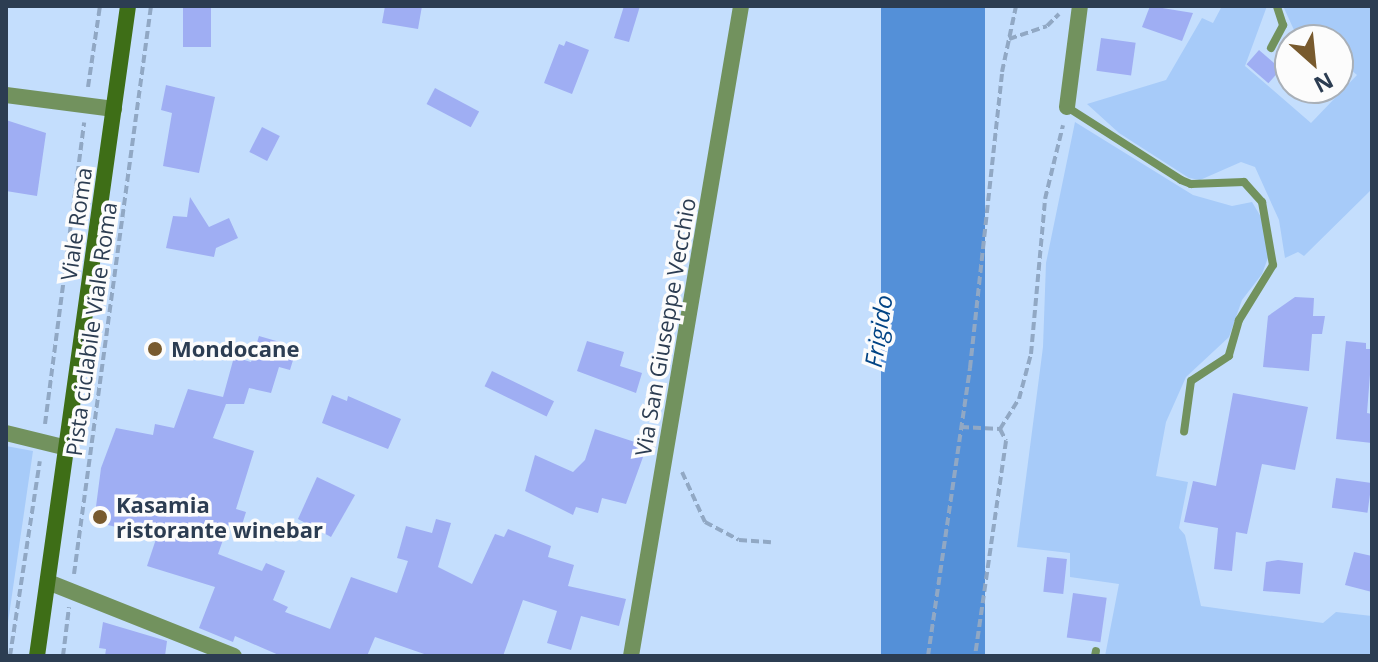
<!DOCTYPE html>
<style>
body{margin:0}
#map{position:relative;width:1378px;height:662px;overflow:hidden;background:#c4defd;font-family:"Open Sans",sans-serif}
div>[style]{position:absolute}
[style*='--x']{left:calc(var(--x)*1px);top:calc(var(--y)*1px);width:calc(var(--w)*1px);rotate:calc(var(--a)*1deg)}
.green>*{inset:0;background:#a7cbf9}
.water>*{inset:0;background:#5490d8;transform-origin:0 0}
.building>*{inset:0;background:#9faef3;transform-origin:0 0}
.path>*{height:4px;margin-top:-2px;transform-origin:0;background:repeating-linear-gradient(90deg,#91a8c4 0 8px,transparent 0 12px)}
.service>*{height:8px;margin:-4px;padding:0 4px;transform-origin:4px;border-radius:4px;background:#72925e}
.minor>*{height:16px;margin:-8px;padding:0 8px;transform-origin:8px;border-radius:8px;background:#72925e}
.secondary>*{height:16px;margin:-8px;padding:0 8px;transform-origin:8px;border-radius:8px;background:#3e6e17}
.dots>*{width:22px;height:22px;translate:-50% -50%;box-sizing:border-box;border:4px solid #fcfcfc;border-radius:50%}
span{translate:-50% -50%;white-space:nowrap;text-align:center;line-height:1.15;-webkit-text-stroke:7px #fcfcfc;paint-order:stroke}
.street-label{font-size:22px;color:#2c3d52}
.poi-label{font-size:22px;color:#2c3d52;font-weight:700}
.left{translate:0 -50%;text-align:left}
.water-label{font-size:24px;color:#004384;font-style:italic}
.frame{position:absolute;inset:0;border:8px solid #2c3d52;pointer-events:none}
.north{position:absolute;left:1274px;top:24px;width:80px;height:80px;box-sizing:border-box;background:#fcfcfc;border:2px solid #a9b0b8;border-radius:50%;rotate:153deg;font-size:22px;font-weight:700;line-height:32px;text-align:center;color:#2c3d52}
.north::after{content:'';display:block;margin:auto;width:28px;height:36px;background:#785a2e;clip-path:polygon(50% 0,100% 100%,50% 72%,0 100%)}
</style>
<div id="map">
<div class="green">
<div style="clip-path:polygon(1222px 6px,1267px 6px,1245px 66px,1311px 123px,1357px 75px,1338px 59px,1338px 40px,1312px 40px,1294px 30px,1283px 6px,1372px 6px,1372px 189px,1304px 256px,1298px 252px,1285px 258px,1279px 220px,1255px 167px,1241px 162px,1200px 180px,1189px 178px,1119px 133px,1087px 104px,1166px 80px,1202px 18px,1213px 23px)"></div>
<div style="clip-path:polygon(1075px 122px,1193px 195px,1232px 206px,1252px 202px,1264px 222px,1269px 255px,1262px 274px,1242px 300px,1229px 337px,1186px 377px,1166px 422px,1156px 476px,1188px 482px,1179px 528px,1185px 535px,1201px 606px,1323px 623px,1336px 612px,1372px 616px,1372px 656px,1105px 656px,1119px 584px,1070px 577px,1070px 553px,1017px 547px,1043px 347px,1046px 263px)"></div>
<div style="clip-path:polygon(6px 446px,33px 451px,6px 636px)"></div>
</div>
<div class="water">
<div style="left:881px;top:6px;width:104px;height:659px"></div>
</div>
<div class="building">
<div style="left:183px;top:6px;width:28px;height:41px"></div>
<div style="clip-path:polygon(385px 6px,422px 6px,418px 29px,382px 23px)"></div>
<div style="clip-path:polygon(624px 6px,640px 6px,629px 42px,614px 38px)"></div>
<div style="clip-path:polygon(1150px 6px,1193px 13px,1182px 41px,1142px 27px)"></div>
<div style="left:1101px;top:38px;width:35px;height:33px;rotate:8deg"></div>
<div style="clip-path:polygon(566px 41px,589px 50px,572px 94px,544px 83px,559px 44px,564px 46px)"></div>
<div style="left:1259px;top:50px;width:29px;height:19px;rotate:41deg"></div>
<div style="clip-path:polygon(166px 85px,215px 97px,199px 173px,163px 166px,172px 113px,161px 110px)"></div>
<div style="left:435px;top:88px;width:50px;height:18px;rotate:28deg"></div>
<div style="clip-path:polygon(6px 120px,46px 133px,37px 196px,6px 191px)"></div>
<div style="left:262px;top:127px;width:20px;height:28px;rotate:27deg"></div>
<div style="clip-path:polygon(190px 197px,209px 227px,229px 218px,238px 238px,216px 248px,214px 257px,166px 248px,173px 216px,187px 217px)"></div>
<div style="clip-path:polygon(1295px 297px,1314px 298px,1313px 316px,1325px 316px,1322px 334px,1312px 334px,1309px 371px,1263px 367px,1268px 316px)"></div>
<div style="clip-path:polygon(259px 336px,297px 347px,290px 370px,279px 367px,271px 393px,249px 388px,244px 404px,226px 404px,213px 438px,254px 451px,236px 509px,246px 512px,241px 528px,229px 523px,218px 554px,262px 571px,266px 563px,285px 571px,273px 600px,288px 607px,285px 612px,330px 629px,351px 577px,397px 593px,408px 561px,397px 558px,406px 526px,432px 533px,436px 519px,451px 523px,438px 567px,472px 584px,495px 534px,504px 537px,508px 529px,551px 546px,548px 557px,574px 565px,568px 586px,626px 599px,619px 626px,581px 616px,571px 650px,547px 643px,557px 611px,523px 600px,503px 656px,430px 656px,375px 637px,367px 656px,281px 656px,235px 636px,233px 642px,199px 628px,215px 587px,147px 566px,157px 536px,94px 522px,101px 468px,116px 428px,153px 435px,155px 424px,174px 428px,188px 389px,223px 397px,234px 357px,251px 362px)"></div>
<div style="clip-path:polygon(587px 341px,624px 352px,620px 366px,642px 373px,636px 393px,577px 371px)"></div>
<div style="clip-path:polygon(1346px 341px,1366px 343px,1366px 349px,1372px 349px,1367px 413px,1372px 414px,1372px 443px,1336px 439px)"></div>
<div style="left:492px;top:371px;width:69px;height:17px;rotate:26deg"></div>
<div style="clip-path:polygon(1233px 393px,1308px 407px,1295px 470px,1262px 464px,1247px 534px,1236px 532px,1232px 571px,1214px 569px,1218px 528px,1184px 522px,1193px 481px,1216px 486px)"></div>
<div style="clip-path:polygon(332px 395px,347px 401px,348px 396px,401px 419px,388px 449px,322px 423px)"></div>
<div style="clip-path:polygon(595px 429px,647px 446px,626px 504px,602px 498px,598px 513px,576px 507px,573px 515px,525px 491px,535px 455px,573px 472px,585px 460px)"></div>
<div style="clip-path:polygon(317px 477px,355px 495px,331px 537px,298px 519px)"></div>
<div style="left:1336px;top:478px;width:36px;height:30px;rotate:8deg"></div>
<div style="clip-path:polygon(1354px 552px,1372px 556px,1372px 592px,1345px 585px)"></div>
<div style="left:1047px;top:557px;width:20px;height:35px;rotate:6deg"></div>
<div style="clip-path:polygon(1278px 560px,1303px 563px,1300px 594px,1263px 591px,1266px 562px)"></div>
<div style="left:1073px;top:593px;width:34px;height:45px;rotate:8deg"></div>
<div style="clip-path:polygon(103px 622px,167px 641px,165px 656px,105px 656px,106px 649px,99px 648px)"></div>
</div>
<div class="path">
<div style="--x:1009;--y:39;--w:40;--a:-18.9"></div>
<div style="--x:1047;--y:26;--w:17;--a:-45"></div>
<div style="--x:88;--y:87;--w:82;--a:-81.6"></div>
<div style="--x:45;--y:424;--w:304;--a:-82.6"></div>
<div style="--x:961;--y:427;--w:39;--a:3"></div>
<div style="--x:1000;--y:429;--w:13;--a:63"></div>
<div style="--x:1006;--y:441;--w:217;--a:98.2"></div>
<div style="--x:1000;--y:429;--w:36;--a:-58"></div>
<div style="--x:1019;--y:399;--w:47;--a:-75.1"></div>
<div style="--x:1031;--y:354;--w:156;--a:-84.8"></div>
<div style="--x:1045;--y:199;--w:76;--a:-76.3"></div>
<div style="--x:682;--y:472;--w:55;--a:65.3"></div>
<div style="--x:705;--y:522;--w:38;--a:28"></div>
<div style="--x:739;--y:540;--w:32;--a:4"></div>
<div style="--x:74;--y:574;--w:573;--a:-82.28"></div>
<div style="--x:10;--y:656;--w:197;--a:-81.3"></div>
<div style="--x:63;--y:656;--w:49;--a:-83"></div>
<div style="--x:928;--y:656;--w:291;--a:-81.7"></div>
<div style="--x:970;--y:368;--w:298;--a:-83.8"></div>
<div style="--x:1002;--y:72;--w:67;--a:-78"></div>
</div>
<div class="service">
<div style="--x:1271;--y:48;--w:26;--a:-62"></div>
<div style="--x:1283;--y:25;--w:20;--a:-108"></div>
<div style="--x:1067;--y:107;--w:135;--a:32.6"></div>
<div style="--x:1181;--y:180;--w:11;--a:22"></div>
<div style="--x:1191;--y:184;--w:53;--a:-2.2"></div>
<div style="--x:1244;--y:182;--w:27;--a:48"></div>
<div style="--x:1262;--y:202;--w:64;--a:80.1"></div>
<div style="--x:1273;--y:265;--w:65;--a:121.7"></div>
<div style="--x:1239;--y:320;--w:37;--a:106"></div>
<div style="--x:1229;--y:356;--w:45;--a:146.7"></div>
<div style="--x:1191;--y:381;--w:51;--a:97.8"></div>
<div style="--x:1095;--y:656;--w:5;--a:-79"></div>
</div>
<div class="minor">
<div style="--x:6;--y:95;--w:109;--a:7.4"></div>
<div style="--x:1067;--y:107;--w:102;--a:-82.7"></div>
<div style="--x:6;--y:433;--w:63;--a:13.8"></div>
<div style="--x:48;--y:582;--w:200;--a:21.7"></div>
<div style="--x:631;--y:656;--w:659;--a:-80.39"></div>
</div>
<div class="secondary">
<div style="--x:37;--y:656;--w:656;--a:-82.03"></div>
</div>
<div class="dots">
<div style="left:155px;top:349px;background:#785a2e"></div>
<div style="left:100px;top:517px;background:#785a2e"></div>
</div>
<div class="street-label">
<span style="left:76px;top:224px;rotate:-82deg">Viale Roma</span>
<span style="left:665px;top:327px;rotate:-80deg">Via San Giuseppe Vecchio</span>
<span style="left:91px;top:329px;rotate:-82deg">Pista ciclabile Viale Roma</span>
</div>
<div class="poi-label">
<span class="left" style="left:171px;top:349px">Mondocane</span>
<span class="left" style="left:116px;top:517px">Kasamia<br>ristorante winebar</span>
</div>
<div class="water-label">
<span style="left:878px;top:331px;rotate:-81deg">Frigido</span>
</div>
<div class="frame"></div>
<div class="north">N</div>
</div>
